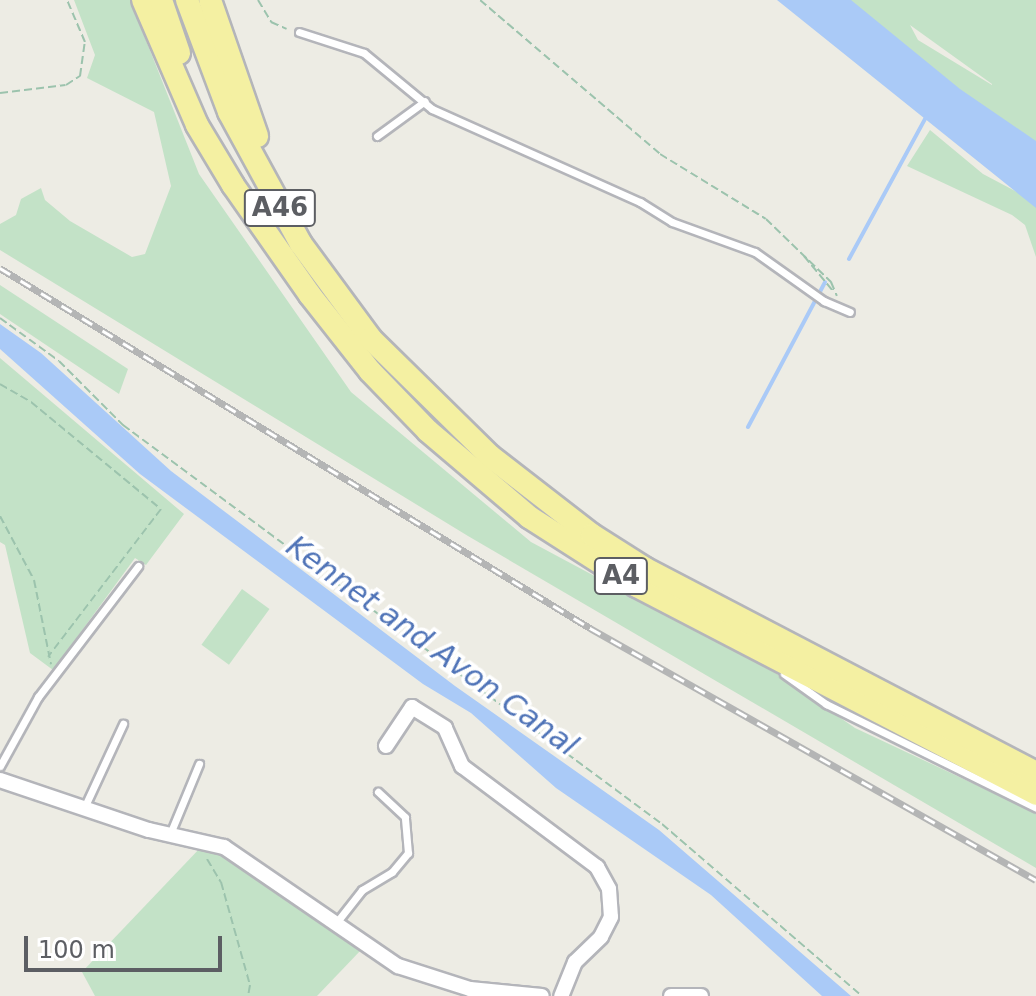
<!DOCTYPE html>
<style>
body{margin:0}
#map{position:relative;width:1036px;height:996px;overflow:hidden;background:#edece4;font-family:"DejaVu Sans",sans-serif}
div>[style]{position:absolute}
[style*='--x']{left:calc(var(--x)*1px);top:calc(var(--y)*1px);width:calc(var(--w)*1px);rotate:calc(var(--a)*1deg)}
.green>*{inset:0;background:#c3e2c7;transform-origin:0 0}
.water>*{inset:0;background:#aacaf7}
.stream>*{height:4px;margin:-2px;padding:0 2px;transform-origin:2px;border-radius:2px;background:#aacaf7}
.path>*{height:2px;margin-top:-1px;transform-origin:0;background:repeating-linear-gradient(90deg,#9cc3ad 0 8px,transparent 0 12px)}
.roads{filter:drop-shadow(2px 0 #b4b5ba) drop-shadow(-2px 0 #b4b5ba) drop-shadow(0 2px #b4b5ba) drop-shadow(0 -2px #b4b5ba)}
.service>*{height:7px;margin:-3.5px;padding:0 3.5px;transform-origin:3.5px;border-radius:3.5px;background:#fff}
.minor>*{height:14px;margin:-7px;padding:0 7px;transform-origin:7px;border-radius:7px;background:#fff}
.trunk>*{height:22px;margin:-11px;padding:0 11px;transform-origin:11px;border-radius:11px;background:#f4f0a2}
.rail>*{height:7px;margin-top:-3.5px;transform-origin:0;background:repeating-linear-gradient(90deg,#fff 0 12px,#b4b5b5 0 24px);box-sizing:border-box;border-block:2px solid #b4b5b5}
span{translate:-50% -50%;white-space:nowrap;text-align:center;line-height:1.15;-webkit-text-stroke:7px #fff;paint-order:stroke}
.shield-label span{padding:2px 6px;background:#fff;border:2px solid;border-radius:6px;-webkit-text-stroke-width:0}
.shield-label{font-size:26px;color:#5c5e63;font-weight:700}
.water-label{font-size:30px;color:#4f73b7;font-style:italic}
.scale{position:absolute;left:24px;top:936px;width:198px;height:36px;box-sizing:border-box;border:4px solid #5c5e63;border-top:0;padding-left:10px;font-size:24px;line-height:28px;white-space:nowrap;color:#5c5e63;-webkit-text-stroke:6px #fff;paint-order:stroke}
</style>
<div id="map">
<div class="green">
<div style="clip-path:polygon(74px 0,130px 0,199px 174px,351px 392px,531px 542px,774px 672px,855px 728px,1036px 813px,1036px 868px,468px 536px,0 250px,0 224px,16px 215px,21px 199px,41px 188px,45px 200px,70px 221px,132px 257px,145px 254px,171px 186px,154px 112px,87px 78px,95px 55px)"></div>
<div style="clip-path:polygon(evenodd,840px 0,1036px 0,1036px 151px,840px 0,910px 25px,992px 84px,992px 85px,918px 40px,910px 25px)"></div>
<div style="clip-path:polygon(930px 130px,983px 174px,1036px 202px,1036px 257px,1025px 225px,1012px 215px,907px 166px)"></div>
<div style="clip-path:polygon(0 285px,128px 369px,119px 394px,0 314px)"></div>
<div style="clip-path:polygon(0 358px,184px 514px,146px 565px,135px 558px,53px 670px,30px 653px,5px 545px,0 542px)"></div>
<div style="left:242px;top:589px;width:34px;height:69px;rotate:36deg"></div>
<div style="clip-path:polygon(202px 846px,230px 857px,284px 892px,361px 950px,317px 996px,95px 996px,82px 972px)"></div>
</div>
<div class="water">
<div style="clip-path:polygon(777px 0,851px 0,960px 89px,1036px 141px,1036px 208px)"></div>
<div style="clip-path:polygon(0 324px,41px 353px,171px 471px,455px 686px,659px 830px,851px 996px,822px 996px,711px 895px,556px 788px,471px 713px,423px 684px,140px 474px,0 349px)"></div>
</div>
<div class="stream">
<div style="--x:849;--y:259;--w:162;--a:-61.5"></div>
<div style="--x:748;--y:427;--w:164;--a:-62"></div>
</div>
<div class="path">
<div style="--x:258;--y:0;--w:26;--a:59"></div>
<div style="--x:271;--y:22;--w:17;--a:24"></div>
<div style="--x:480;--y:0;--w:237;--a:40.5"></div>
<div style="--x:660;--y:154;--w:124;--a:31.5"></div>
<div style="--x:766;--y:219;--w:91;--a:44.1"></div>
<div style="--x:831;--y:282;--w:15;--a:67"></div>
<div style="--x:0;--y:93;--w:66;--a:-6.9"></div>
<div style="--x:66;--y:85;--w:17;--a:-33"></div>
<div style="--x:80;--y:76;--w:34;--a:-82"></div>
<div style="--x:85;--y:42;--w:46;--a:-113.2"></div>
<div style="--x:804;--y:256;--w:45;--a:50.4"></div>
<div style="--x:0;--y:318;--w:73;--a:36.1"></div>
<div style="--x:59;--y:361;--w:91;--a:45"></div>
<div style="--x:123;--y:425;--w:671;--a:36.51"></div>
<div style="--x:662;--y:824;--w:264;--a:40.7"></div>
<div style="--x:0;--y:384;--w:36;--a:30"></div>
<div style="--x:31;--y:402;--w:168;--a:39.5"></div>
<div style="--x:161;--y:509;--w:186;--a:127.4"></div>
<div style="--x:0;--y:516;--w:72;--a:62"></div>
<div style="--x:34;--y:580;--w:86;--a:78.6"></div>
<div style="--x:207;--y:859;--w:27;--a:59"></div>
<div style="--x:221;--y:882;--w:107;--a:74.3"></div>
<div style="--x:250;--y:985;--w:11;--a:100"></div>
</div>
<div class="roads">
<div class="service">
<div style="--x:299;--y:32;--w:68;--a:17.9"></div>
<div style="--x:364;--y:53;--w:88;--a:39.5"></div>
<div style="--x:432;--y:109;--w:228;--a:24.1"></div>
<div style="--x:640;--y:202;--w:38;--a:32"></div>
<div style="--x:672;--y:222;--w:88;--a:19.9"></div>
<div style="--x:755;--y:252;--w:85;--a:35.4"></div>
<div style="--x:824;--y:301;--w:28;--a:23"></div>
<div style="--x:377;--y:136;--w:59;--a:-36.1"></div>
<div style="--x:784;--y:674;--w:52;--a:35.5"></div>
<div style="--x:826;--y:704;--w:234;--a:26.3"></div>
<div style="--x:0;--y:766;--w:79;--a:-61.2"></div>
<div style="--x:38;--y:697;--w:165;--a:-52.6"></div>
<div style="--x:84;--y:808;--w:93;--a:-65.1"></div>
<div style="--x:170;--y:834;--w:76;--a:-67.5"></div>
<div style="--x:336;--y:923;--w:42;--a:-51.8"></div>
<div style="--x:362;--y:890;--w:35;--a:-31"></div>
<div style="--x:392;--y:872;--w:25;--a:-50"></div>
<div style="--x:408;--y:853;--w:36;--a:-95"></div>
<div style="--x:405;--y:817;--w:37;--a:-137"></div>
</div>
<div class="minor">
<div style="--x:386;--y:746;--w:47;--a:-56.3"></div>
<div style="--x:412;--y:707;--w:39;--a:32"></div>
<div style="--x:445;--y:728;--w:42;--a:65.9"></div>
<div style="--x:462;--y:766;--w:169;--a:36.8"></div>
<div style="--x:597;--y:867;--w:25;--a:61"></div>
<div style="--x:609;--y:889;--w:28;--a:86"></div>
<div style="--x:611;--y:917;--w:22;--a:117"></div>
<div style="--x:601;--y:937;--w:36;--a:136"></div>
<div style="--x:575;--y:962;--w:37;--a:112"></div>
<div style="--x:0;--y:780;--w:157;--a:18.6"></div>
<div style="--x:149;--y:830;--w:77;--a:12.8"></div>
<div style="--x:224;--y:847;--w:211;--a:34.4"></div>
<div style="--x:398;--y:966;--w:76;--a:17.7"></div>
<div style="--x:470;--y:989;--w:72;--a:5.6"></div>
<div style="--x:671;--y:996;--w:30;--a:0"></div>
</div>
<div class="trunk">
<div style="--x:143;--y:0;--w:136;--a:66.6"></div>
<div style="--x:197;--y:125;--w:70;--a:59"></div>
<div style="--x:233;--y:185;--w:134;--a:55"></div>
<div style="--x:310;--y:295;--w:97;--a:51.7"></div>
<div style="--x:370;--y:371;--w:83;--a:46"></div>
<div style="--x:428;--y:431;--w:133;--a:40.4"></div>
<div style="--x:529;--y:517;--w:128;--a:32.6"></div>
<div style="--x:637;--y:586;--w:450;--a:27.5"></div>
<div style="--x:161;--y:0;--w:56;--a:71.2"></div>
<div style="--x:187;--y:0;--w:120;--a:69.4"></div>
<div style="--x:229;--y:112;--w:150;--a:61.4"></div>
<div style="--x:301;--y:244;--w:118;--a:53.6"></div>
<div style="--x:371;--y:339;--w:167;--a:44.5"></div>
<div style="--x:490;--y:456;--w:129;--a:37.8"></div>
<div style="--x:592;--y:535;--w:62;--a:32.4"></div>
<div style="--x:644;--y:568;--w:442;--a:27.6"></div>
<div style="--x:210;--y:0;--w:144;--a:70.9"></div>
</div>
</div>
<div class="rail">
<div style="--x:0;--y:268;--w:691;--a:31.39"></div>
<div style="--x:590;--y:628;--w:512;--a:29.47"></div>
</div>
<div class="shield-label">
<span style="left:280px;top:208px">A46</span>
<span style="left:621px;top:576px">A4</span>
</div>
<div class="water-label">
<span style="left:432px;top:646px;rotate:36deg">Kennet and Avon Canal</span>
</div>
<div class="scale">100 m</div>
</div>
